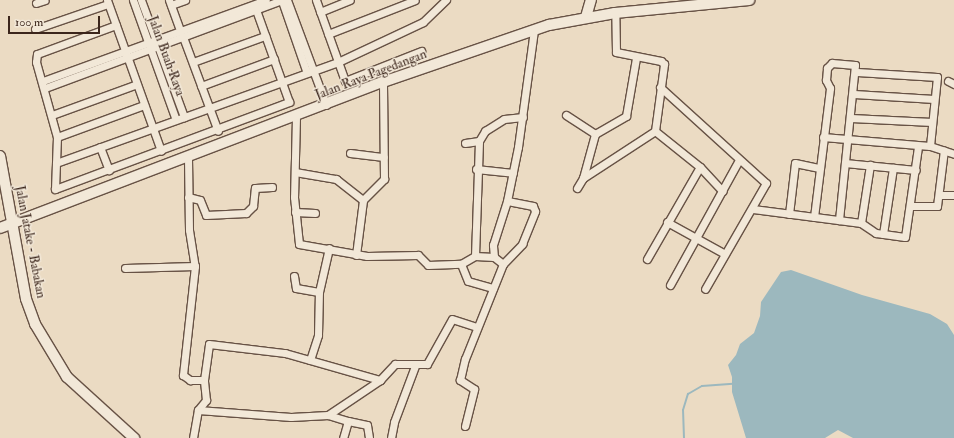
<!DOCTYPE html>
<style>
body{margin:0}
#map{position:relative;width:954px;height:438px;overflow:hidden;background:#ebdbc3;font-family:"IM FELL Double Pica",serif}
div>[style]{position:absolute}
[style*='--x']{left:calc(var(--x)*1px);top:calc(var(--y)*1px);width:calc(var(--w)*1px);rotate:calc(var(--a)*1deg)}
.water>*{inset:0;background:#9cb8be}
.stream>*{height:2px;margin:-1px;padding:0 1px;transform-origin:1px;border-radius:1px;background:#9cb8be}
.roads{filter:drop-shadow(1px 0 #675245) drop-shadow(-1px 0 #675245) drop-shadow(0 1px #675245) drop-shadow(0 -1px #675245)}
.street>*{height:7px;margin:-3.5px;padding:0 3.5px;transform-origin:3.5px;border-radius:3.5px;background:#f2e8d8}
.secondary>*{height:10px;margin:-5px;padding:0 5px;transform-origin:5px;border-radius:5px;background:#f2e8d8}
span{translate:-50% -50%;white-space:nowrap;text-align:center;line-height:1.15;-webkit-text-stroke:3px #f2e8d8;paint-order:stroke}
.street-label{font-size:13px;color:#3b251b}
.scale{position:absolute;left:8px;top:16px;width:92px;height:18px;box-sizing:border-box;border:2px solid #3b251b;border-top:0;padding-left:5px;font-size:12px;line-height:14px;white-space:nowrap;color:#3b251b;-webkit-text-stroke:3px #f2e8d8;paint-order:stroke}
</style>
<div id="map">
<div class="water">
<div style="clip-path:polygon(791px 270px,862px 295px,930px 314px,947px 324px,954px 335px,954px 438px,853px 438px,838px 430px,825px 438px,746px 438px,732px 392px,732px 377px,728px 365px,736px 355px,740px 344px,754px 333px,760px 316px,761px 302px,781px 272px)"></div>
</div>
<div class="stream">
<div style="--x:684;--y:438;--w:28;--a:-92"></div>
<div style="--x:683;--y:410;--w:17;--a:-73"></div>
<div style="--x:688;--y:394;--w:16;--a:-30"></div>
<div style="--x:702;--y:386;--w:31;--a:-4"></div>
</div>
<div class="roads">
<div class="street">
<div style="--x:107;--y:0;--w:160;--a:70.3"></div>
<div style="--x:133;--y:0;--w:127;--a:70.3"></div>
<div style="--x:141;--y:0;--w:125;--a:69.8"></div>
<div style="--x:169;--y:0;--w:33;--a:70"></div>
<div style="--x:287;--y:0;--w:112;--a:69.6"></div>
<div style="--x:316;--y:0;--w:86;--a:70.3"></div>
<div style="--x:345;--y:81;--w:82;--a:-21.5"></div>
<div style="--x:282;--y:1;--w:76;--a:70.9"></div>
<div style="--x:36;--y:3;--w:9;--a:-18"></div>
<div style="--x:171;--y:5;--w:15;--a:-20"></div>
<div style="--x:320;--y:12;--w:32;--a:-22"></div>
<div style="--x:116;--y:25;--w:84;--a:159.8"></div>
<div style="--x:37;--y:54;--w:8;--a:97"></div>
<div style="--x:36;--y:62;--w:78;--a:74.4"></div>
<div style="--x:57;--y:137;--w:52;--a:92.2"></div>
<div style="--x:55;--y:189;--w:250;--a:-20.4"></div>
<div style="--x:289;--y:102;--w:98;--a:-109.7"></div>
<div style="--x:35;--y:29;--w:77;--a:-18.9"></div>
<div style="--x:328;--y:34;--w:93;--a:-21.3"></div>
<div style="--x:183;--y:37;--w:100;--a:69.6"></div>
<div style="--x:193;--y:62;--w:77;--a:-19.9"></div>
<div style="--x:857;--y:72;--w:80;--a:3.6"></div>
<div style="--x:937;--y:77;--w:69;--a:95.8"></div>
<div style="--x:43;--y:81;--w:237;--a:-20"></div>
<div style="--x:948;--y:81;--w:7;--a:27"></div>
<div style="--x:201;--y:86;--w:78;--a:-20.3"></div>
<div style="--x:660;--y:87;--w:143;--a:42.2"></div>
<div style="--x:766;--y:183;--w:122;--a:119.9"></div>
<div style="--x:45;--y:88;--w:252;--a:-20.4"></div>
<div style="--x:854;--y:94;--w:80;--a:3.6"></div>
<div style="--x:52;--y:115;--w:90;--a:-20"></div>
<div style="--x:566;--y:115;--w:35;--a:33"></div>
<div style="--x:296;--y:117;--w:80;--a:91.4"></div>
<div style="--x:294;--y:197;--w:47;--a:83.9"></div>
<div style="--x:299;--y:244;--w:69;--a:10"></div>
<div style="--x:367;--y:256;--w:51;--a:-1.1"></div>
<div style="--x:418;--y:255;--w:14;--a:45"></div>
<div style="--x:428;--y:265;--w:33;--a:-2"></div>
<div style="--x:461;--y:264;--w:16;--a:-30"></div>
<div style="--x:475;--y:256;--w:19;--a:3"></div>
<div style="--x:851;--y:118;--w:81;--a:2.8"></div>
<div style="--x:655;--y:131;--w:58;--a:38.7"></div>
<div style="--x:700;--y:167;--w:33;--a:47"></div>
<div style="--x:57;--y:137;--w:93;--a:-20.2"></div>
<div style="--x:823;--y:137;--w:107;--a:4.8"></div>
<div style="--x:930;--y:146;--w:25;--a:18"></div>
<div style="--x:465;--y:143;--w:14;--a:-8"></div>
<div style="--x:100;--y:147;--w:25;--a:69"></div>
<div style="--x:350;--y:153;--w:34;--a:7"></div>
<div style="--x:188;--y:158;--w:72;--a:89.2"></div>
<div style="--x:189;--y:230;--w:36;--a:81"></div>
<div style="--x:195;--y:266;--w:110;--a:96.3"></div>
<div style="--x:183;--y:375;--w:9;--a:36"></div>
<div style="--x:190;--y:380;--w:14;--a:0"></div>
<div style="--x:56;--y:163;--w:300;--a:-19.7"></div>
<div style="--x:338;--y:62;--w:94;--a:-25.2"></div>
<div style="--x:423;--y:22;--w:32;--a:-44"></div>
<div style="--x:845;--y:163;--w:71;--a:5.6"></div>
<div style="--x:476;--y:169;--w:37;--a:6"></div>
<div style="--x:295;--y:172;--w:42;--a:9.7"></div>
<div style="--x:336;--y:179;--w:34;--a:38"></div>
<div style="--x:583;--y:178;--w:86;--a:-33.1"></div>
<div style="--x:655;--y:131;--w:68;--a:-82.3"></div>
<div style="--x:664;--y:64;--w:4;--a:-135"></div>
<div style="--x:661;--y:61;--w:46;--a:-168.7"></div>
<div style="--x:616;--y:52;--w:39;--a:-91"></div>
<div style="--x:577;--y:188;--w:12;--a:-59"></div>
<div style="--x:583;--y:178;--w:46;--a:-74.7"></div>
<div style="--x:595;--y:134;--w:36;--a:-30"></div>
<div style="--x:626;--y:116;--w:59;--a:-80.2"></div>
<div style="--x:940;--y:195;--w:14;--a:0"></div>
<div style="--x:188;--y:197;--w:12;--a:14"></div>
<div style="--x:200;--y:200;--w:16;--a:68"></div>
<div style="--x:206;--y:215;--w:40;--a:-2.9"></div>
<div style="--x:246;--y:213;--w:10;--a:-45"></div>
<div style="--x:253;--y:206;--w:18;--a:-84"></div>
<div style="--x:255;--y:188;--w:17;--a:-3"></div>
<div style="--x:911;--y:206;--w:26;--a:0"></div>
<div style="--x:937;--y:206;--w:56;--a:-82.9"></div>
<div style="--x:753;--y:209;--w:109;--a:7.4"></div>
<div style="--x:861;--y:223;--w:18;--a:34"></div>
<div style="--x:876;--y:233;--w:29;--a:8"></div>
<div style="--x:905;--y:237;--w:91;--a:-81.8"></div>
<div style="--x:295;--y:212;--w:20;--a:3"></div>
<div style="--x:789;--y:214;--w:51;--a:-83.3"></div>
<div style="--x:795;--y:163;--w:25;--a:12"></div>
<div style="--x:814;--y:217;--w:130;--a:-82.9"></div>
<div style="--x:830;--y:88;--w:9;--a:-117"></div>
<div style="--x:826;--y:80;--w:12;--a:-85"></div>
<div style="--x:827;--y:68;--w:7;--a:-45"></div>
<div style="--x:832;--y:63;--w:23;--a:5"></div>
<div style="--x:855;--y:65;--w:156;--a:95.9"></div>
<div style="--x:667;--y:222;--w:66;--a:28.9"></div>
<div style="--x:861;--y:223;--w:59;--a:-81.2"></div>
<div style="--x:883;--y:234;--w:67;--a:-81.4"></div>
<div style="--x:356;--y:255;--w:55;--a:-82.7"></div>
<div style="--x:363;--y:200;--w:30;--a:-45"></div>
<div style="--x:384;--y:179;--w:97;--a:-90.6"></div>
<div style="--x:475;--y:256;--w:115;--a:-88"></div>
<div style="--x:479;--y:141;--w:12;--a:-59"></div>
<div style="--x:485;--y:131;--w:22;--a:-32"></div>
<div style="--x:504;--y:119;--w:19;--a:-6"></div>
<div style="--x:647;--y:259;--w:106;--a:-60.1"></div>
<div style="--x:461;--y:264;--w:18;--a:68"></div>
<div style="--x:468;--y:281;--w:26;--a:16"></div>
<div style="--x:503;--y:264;--w:11;--a:-142"></div>
<div style="--x:494;--y:257;--w:12;--a:-95"></div>
<div style="--x:493;--y:245;--w:46;--a:-72.3"></div>
<div style="--x:507;--y:201;--w:55;--a:-78.5"></div>
<div style="--x:518;--y:147;--w:118;--a:-82.2"></div>
<div style="--x:125;--y:268;--w:70;--a:-1.6"></div>
<div style="--x:294;--y:276;--w:12;--a:81"></div>
<div style="--x:296;--y:288;--w:23;--a:10"></div>
<div style="--x:670;--y:285;--w:143;--a:-61.1"></div>
<div style="--x:310;--y:360;--w:26;--a:-72"></div>
<div style="--x:318;--y:335;--w:43;--a:-88.7"></div>
<div style="--x:319;--y:292;--w:45;--a:-77.2"></div>
<div style="--x:198;--y:410;--w:93;--a:4.3"></div>
<div style="--x:291;--y:417;--w:37;--a:-3"></div>
<div style="--x:328;--y:415;--w:21;--a:17"></div>
<div style="--x:348;--y:421;--w:18;--a:106"></div>
<div style="--x:328;--y:415;--w:63;--a:-33.9"></div>
<div style="--x:380;--y:380;--w:22;--a:-47"></div>
<div style="--x:395;--y:364;--w:32;--a:0"></div>
<div style="--x:427;--y:364;--w:51;--a:-60.9"></div>
<div style="--x:452;--y:319;--w:26;--a:18"></div>
<div style="--x:348;--y:421;--w:19;--a:12"></div>
<div style="--x:367;--y:425;--w:13;--a:81"></div>
<div style="--x:465;--y:426;--w:38;--a:-76"></div>
<div style="--x:474;--y:389;--w:17;--a:-147"></div>
<div style="--x:460;--y:380;--w:22;--a:-77"></div>
<div style="--x:465;--y:359;--w:102;--a:-68.2"></div>
<div style="--x:503;--y:264;--w:28;--a:-46"></div>
<div style="--x:522;--y:244;--w:35;--a:-68"></div>
<div style="--x:535;--y:211;--w:5;--a:-112"></div>
<div style="--x:533;--y:206;--w:26;--a:-169"></div>
<div style="--x:193;--y:438;--w:28;--a:-80"></div>
<div style="--x:198;--y:410;--w:13;--a:-51"></div>
<div style="--x:206;--y:400;--w:20;--a:-96"></div>
<div style="--x:204;--y:380;--w:36;--a:-82"></div>
<div style="--x:209;--y:344;--w:77;--a:6.8"></div>
<div style="--x:285;--y:353;--w:99;--a:15.9"></div>
<div style="--x:391;--y:438;--w:16;--a:-79"></div>
<div style="--x:394;--y:422;--w:60;--a:-69.4"></div>
</div>
<div class="secondary">
<div style="--x:586;--y:17;--w:18;--a:-74"></div>
<div style="--x:0;--y:156;--w:145;--a:79.7"></div>
<div style="--x:26;--y:299;--w:27;--a:70"></div>
<div style="--x:35;--y:324;--w:62;--a:58.9"></div>
<div style="--x:67;--y:377;--w:91;--a:42.3"></div>
<div style="--x:0;--y:228;--w:410;--a:-20.9"></div>
<div style="--x:383;--y:82;--w:176;--a:-19"></div>
<div style="--x:549;--y:25;--w:67;--a:-10.3"></div>
<div style="--x:615;--y:13;--w:135;--a:-5.5"></div>
</div>
</div>
<div class="street-label">
<span style="left:166px;top:56px;rotate:70deg">Jalan Buah Raya</span>
<span style="left:371px;top:75px;rotate:-21deg">Jalan Raya Pagedangan</span>
<span style="left:30px;top:242px;rotate:79deg">Jalan Jatake - Babakan</span>
</div>
<div class="scale">100 m</div>
</div>
